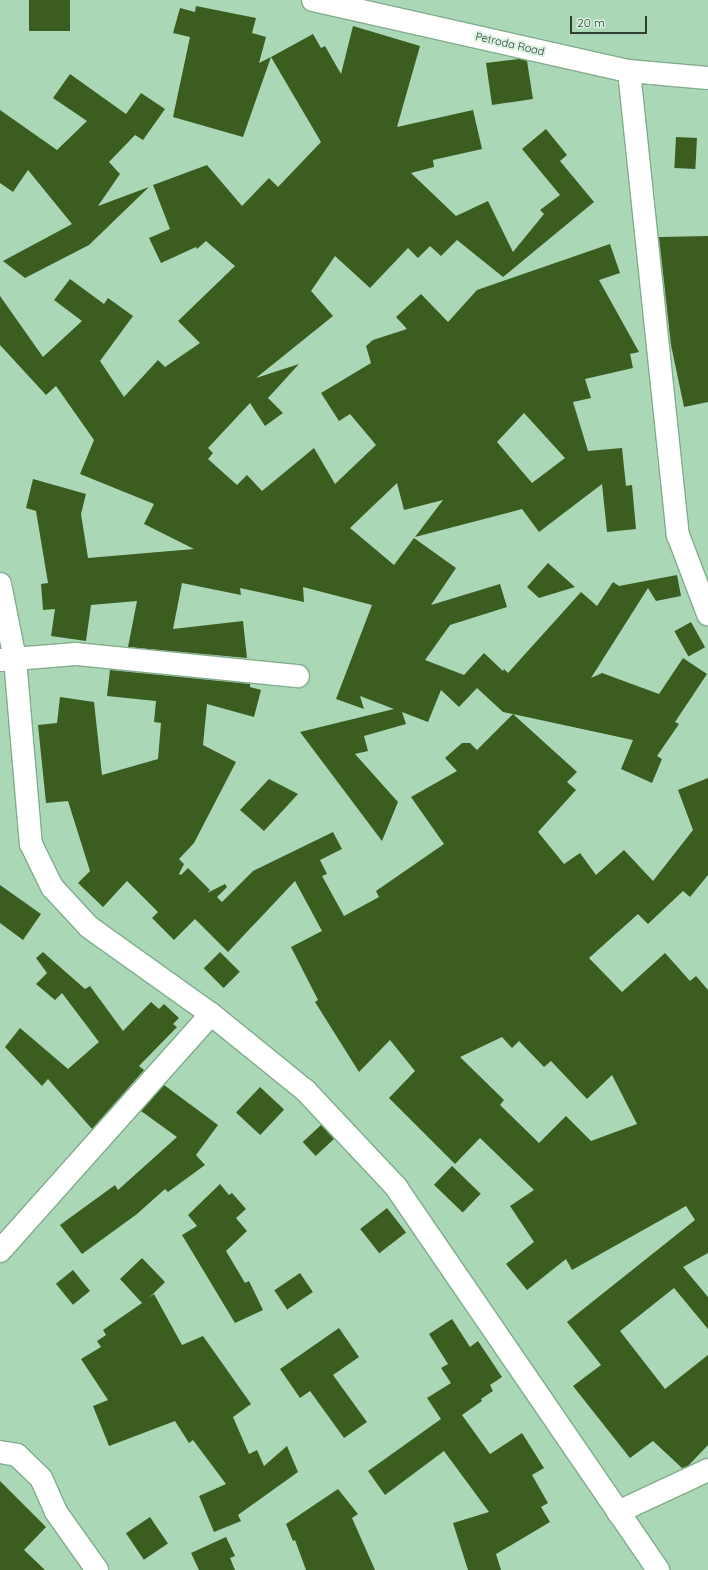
<!DOCTYPE html>
<style>
body{margin:0}
#map{position:relative;width:708px;height:1570px;overflow:hidden;background:#aad7b6;font-family:Quicksand,sans-serif}
div>[style]{position:absolute}
[style*='--x']{left:calc(var(--x)*1px);top:calc(var(--y)*1px);width:calc(var(--w)*1px);rotate:calc(var(--a)*1deg)}
.building>*{inset:0;background:#3c5d20;transform-origin:0 0}
.roads{filter:drop-shadow(1px 0 #81ac8d) drop-shadow(-1px 0 #81ac8d) drop-shadow(0 1px #81ac8d) drop-shadow(0 -1px #81ac8d)}
.minor>*{height:22px;margin:-11px;padding:0 11px;transform-origin:11px;border-radius:11px;background:#fff}
span{translate:-50% -50%;white-space:nowrap;text-align:center;line-height:1.15;-webkit-text-stroke:4px #dbf2e1;paint-order:stroke}
.street-label{font-size:11px;color:#2e4033}
.scale{position:absolute;left:570px;top:16px;width:77px;height:18px;box-sizing:border-box;border:2px solid #2e4033;border-top:0;padding-left:5px;font-size:12px;line-height:14px;white-space:nowrap;color:#2e4033;-webkit-text-stroke:3px #dbf2e1;paint-order:stroke}
</style>
<div id="map">
<div class="building">
<div style="left:29px;top:0;width:41px;height:31px"></div>
<div style="clip-path:polygon(196px 6px,256px 18px,252px 33px,266px 37px,259px 63px,271px 57px,243px 137px,173px 117px,190px 37px,173px 33px,180px 8px,195px 12px)"></div>
<div style="clip-path:polygon(evenodd,353px 26px,420px 46px,397px 127px,473px 110px,482px 149px,433px 160px,434px 167px,411px 173px,456px 216px,488px 201px,513px 252px,544px 214px,540px 210px,560px 195px,522px 149px,546px 129px,567px 155px,560px 161px,594px 202px,503px 277px,457px 240px,441px 256px,430px 246px,418px 258px,408px 248px,370px 288px,335px 256px,311px 291px,333px 316px,256px 378px,299px 364px,268px 398px,283px 413px,265px 426px,250px 403px,208px 448px,213px 453px,208px 459px,237px 485px,247px 475px,262px 491px,314px 448px,335px 484px,376px 445px,350px 414px,339px 421px,321px 393px,371px 363px,366px 346px,373px 340px,407px 329px,396px 317px,421px 294px,448px 322px,477px 290px,610px 244px,620px 273px,599px 280px,639px 352px,630px 354px,633px 368px,585px 379px,591px 398px,573px 402px,588px 451px,622px 448px,626px 486px,632px 485px,636px 529px,607px 532px,602px 484px,539px 532px,522px 509px,415px 537px,443px 500px,404px 510px,397px 483px,350px 528px,394px 565px,414px 538px,456px 568px,431px 605px,500px 584px,507px 607px,450px 625px,425px 660px,464px 675px,484px 653px,503px 671px,504px 669px,508px 673px,581px 592px,597px 606px,613px 582px,619px 586px,677px 575px,681px 596px,656px 601px,648px 588px,591px 678px,602px 673px,659px 694px,683px 658px,707px 674px,675px 722px,679px 724px,657px 756px,662px 759px,652px 783px,621px 769px,633px 740px,503px 712px,477px 688px,459px 707px,441px 690px,428px 722px,402px 712px,406px 724px,364px 736px,368px 751px,355px 754px,398px 802px,382px 841px,300px 732px,394px 709px,360px 696px,364px 709px,336px 699px,372px 605px,303px 587px,304px 602px,240px 588px,241px 595px,182px 583px,173px 629px,243px 621px,247px 658px,128px 647px,137px 601px,91px 605px,86px 641px,51px 636px,55px 609px,43px 610px,41px 584px,48px 583px,36px 511px,26px 508px,33px 479px,86px 494px,81px 514px,88px 558px,194px 549px,144px 524px,154px 504px,80px 474px,94px 440px,56px 386px,46px 395px,0 345px,0 296px,43px 357px,82px 321px,54px 300px,70px 279px,104px 304px,108px 298px,133px 316px,100px 361px,124px 397px,158px 360px,165px 367px,200px 343px,178px 321px,235px 266px,206px 241px,197px 249px,196px 247px,161px 263px,149px 238px,170px 229px,153px 185px,207px 165px,242px 206px,269px 178px,278px 187px,321px 142px,271px 57px,313px 34px,321px 48px,325px 46px,341px 74px,353px 26px,524px 413px,565px 458px,532px 483px,497px 442px,524px 413px)"></div>
<div style="clip-path:polygon(519px 59px,527px 61px,533px 99px,492px 105px,486px 63px)"></div>
<div style="clip-path:polygon(70px 74px,126px 114px,141px 93px,165px 109px,143px 140px,135px 135px,109px 162px,120px 174px,98px 206px,149px 187px,89px 245px,25px 278px,3px 261px,72px 224px,28px 170px,13px 192px,0 183px,0 110px,57px 150px,87px 121px,53px 98px)"></div>
<div style="left:676px;top:137px;width:21px;height:31px;rotate:3deg"></div>
<div style="clip-path:polygon(708px 236px,708px 402px,684px 407px,671px 345px,659px 237px)"></div>
<div style="clip-path:polygon(548px 563px,575px 587px,539px 598px,527px 587px)"></div>
<div style="left:691px;top:622px;width:29px;height:19px;rotate:61deg"></div>
<div style="clip-path:polygon(evenodd,110px 670px,250px 684px,250px 687px,261px 690px,254px 717px,207px 704px,203px 745px,236px 762px,194px 843px,179px 859px,184px 864px,179px 874px,181px 875px,188px 868px,210px 890px,207px 893px,225px 884px,227px 887px,217px 897px,222px 902px,253px 871px,333px 832px,342px 849px,320px 860px,327px 874px,322px 876px,344px 916px,379px 897px,376px 891px,444px 844px,411px 797px,457px 771px,445px 758px,462px 743px,470px 743px,477px 750px,513px 714px,577px 772px,567px 782px,576px 790px,538px 832px,564px 864px,580px 853px,596px 875px,624px 850px,653px 881px,693px 830px,678px 790px,708px 778px,708px 875px,690px 897px,683px 891px,648px 924px,638px 914px,589px 958px,622px 992px,665px 953px,690px 981px,696px 976px,708px 990px,708px 1253px,683px 1267px,708px 1297px,708px 1329px,674px 1288px,620px 1331px,665px 1389px,708px 1355px,708px 1445px,688px 1466px,682px 1468px,653px 1441px,630px 1458px,573px 1386px,601px 1365px,567px 1322px,695px 1220px,686px 1206px,572px 1270px,566px 1259px,527px 1290px,506px 1264px,534px 1242px,510px 1206px,534px 1190px,480px 1138px,455px 1164px,389px 1098px,415px 1071px,390px 1040px,359px 1072px,315px 1002px,318px 1000px,291px 947px,322px 931px,295px 881px,228px 952px,195px 919px,174px 940px,152px 918px,158px 912px,127px 881px,103px 907px,78px 883px,90px 871px,68px 801px,46px 803px,38px 725px,57px 723px,60px 697px,94px 702px,102px 775px,158px 759px,161px 723px,154px 722px,156px 701px,107px 696px,110px 670px,502px 1037px,512px 1048px,519px 1041px,544px 1067px,551px 1061px,587px 1099px,612px 1075px,637px 1124px,591px 1141px,566px 1116px,539px 1143px,500px 1105px,504px 1100px,460px 1057px,502px 1037px)"></div>
<div style="clip-path:polygon(269px 779px,298px 794px,264px 831px,240px 810px)"></div>
<div style="clip-path:polygon(0 885px,41px 914px,23px 940px,0 923px)"></div>
<div style="clip-path:polygon(43px 952px,85px 989px,90px 986px,123px 1031px,151px 1002px,159px 1009px,164px 1004px,179px 1018px,173px 1024px,177px 1027px,139px 1066px,144px 1070px,92px 1129px,48px 1079px,42px 1086px,5px 1047px,20px 1028px,68px 1069px,99px 1042px,62px 993px,55px 1000px,36px 984px,47px 973px,36px 958px)"></div>
<div style="left:220px;top:952px;width:28px;height:23px;rotate:45deg"></div>
<div style="clip-path:polygon(164px 1085px,218px 1125px,196px 1155px,205px 1165px,168px 1192px,165px 1189px,137px 1214px,82px 1254px,60px 1225px,115px 1185px,118px 1190px,177px 1137px,141px 1111px)"></div>
<div style="left:260px;top:1087px;width:33px;height:35px;rotate:43deg"></div>
<div style="left:321px;top:1125px;width:19px;height:25px;rotate:47deg"></div>
<div style="left:452px;top:1166px;width:40px;height:26px;rotate:44deg"></div>
<div style="clip-path:polygon(220px 1184px,229px 1195px,232px 1193px,246px 1209px,236px 1218px,247px 1231px,226px 1251px,245px 1283px,249px 1281px,263px 1310px,235px 1323px,182px 1235px,197px 1226px,188px 1215px)"></div>
<div style="left:387px;top:1208px;width:31px;height:34px;rotate:52deg"></div>
<div style="clip-path:polygon(142px 1258px,165px 1282px,148px 1299px,154px 1294px,182px 1345px,203px 1336px,251px 1404px,233px 1417px,249px 1454px,257px 1450px,264px 1466px,287px 1446px,298px 1472px,238px 1515px,241px 1521px,214px 1532px,199px 1496px,226px 1484px,193px 1440px,189px 1443px,175px 1421px,109px 1446px,93px 1406px,108px 1400px,81px 1359px,101px 1347px,97px 1341px,106px 1335px,103px 1330px,142px 1303px,120px 1279px)"></div>
<div style="left:73px;top:1270px;width:27px;height:22px;rotate:51deg"></div>
<div style="left:300px;top:1273px;width:23px;height:31px;rotate:56deg"></div>
<div style="clip-path:polygon(452px 1319px,470px 1347px,478px 1341px,502px 1377px,490px 1385px,493px 1391px,481px 1399px,482px 1401px,462px 1415px,490px 1454px,522px 1433px,544px 1468px,532px 1475px,548px 1503px,541px 1507px,550px 1522px,496px 1554px,501px 1570px,468px 1570px,453px 1523px,489px 1512px,444px 1451px,385px 1495px,368px 1471px,441px 1419px,427px 1398px,451px 1383px,441px 1368px,448px 1364px,429px 1334px)"></div>
<div style="clip-path:polygon(339px 1328px,359px 1357px,333px 1375px,367px 1422px,344px 1438px,310px 1391px,300px 1398px,280px 1369px)"></div>
<div style="clip-path:polygon(0 1481px,46px 1527px,24px 1550px,45px 1570px,0 1570px)"></div>
<div style="clip-path:polygon(338px 1489px,358px 1514px,352px 1518px,375px 1570px,306px 1570px,295px 1540px,293px 1541px,286px 1524px)"></div>
<div style="left:150px;top:1517px;width:32px;height:29px;rotate:56deg"></div>
<div style="clip-path:polygon(226px 1537px,235px 1556px,230px 1558px,235px 1570px,199px 1570px,191px 1553px)"></div>
</div>
<div class="roads">
<div class="minor">
<div style="--x:313;--y:0;--w:324;--a:12.7"></div>
<div style="--x:629;--y:71;--w:79;--a:5.1"></div>
<div style="--x:629;--y:71;--w:467;--a:84"></div>
<div style="--x:678;--y:535;--w:85;--a:69.2"></div>
<div style="--x:0;--y:584;--w:76;--a:78.7"></div>
<div style="--x:15;--y:659;--w:186;--a:85.1"></div>
<div style="--x:31;--y:844;--w:48;--a:64"></div>
<div style="--x:52;--y:887;--w:54;--a:47.2"></div>
<div style="--x:89;--y:927;--w:150;--a:35.5"></div>
<div style="--x:211;--y:1014;--w:122;--a:39"></div>
<div style="--x:306;--y:1091;--w:132;--a:46.8"></div>
<div style="--x:396;--y:1187;--w:464;--a:55.6"></div>
<div style="--x:1;--y:660;--w:75;--a:-4.6"></div>
<div style="--x:76;--y:654;--w:223;--a:5.7"></div>
<div style="--x:0;--y:1251;--w:317;--a:-48.3"></div>
<div style="--x:0;--y:1452;--w:17;--a:10"></div>
<div style="--x:17;--y:1455;--w:33;--a:44"></div>
<div style="--x:41;--y:1478;--w:37;--a:66"></div>
<div style="--x:56;--y:1512;--w:71;--a:54.7"></div>
<div style="--x:618;--y:1512;--w:99;--a:-25"></div>
</div>
</div>
<div class="street-label">
<span style="left:510px;top:44px;rotate:13deg">Petroda Road</span>
</div>
<div class="scale">20 m</div>
</div>
